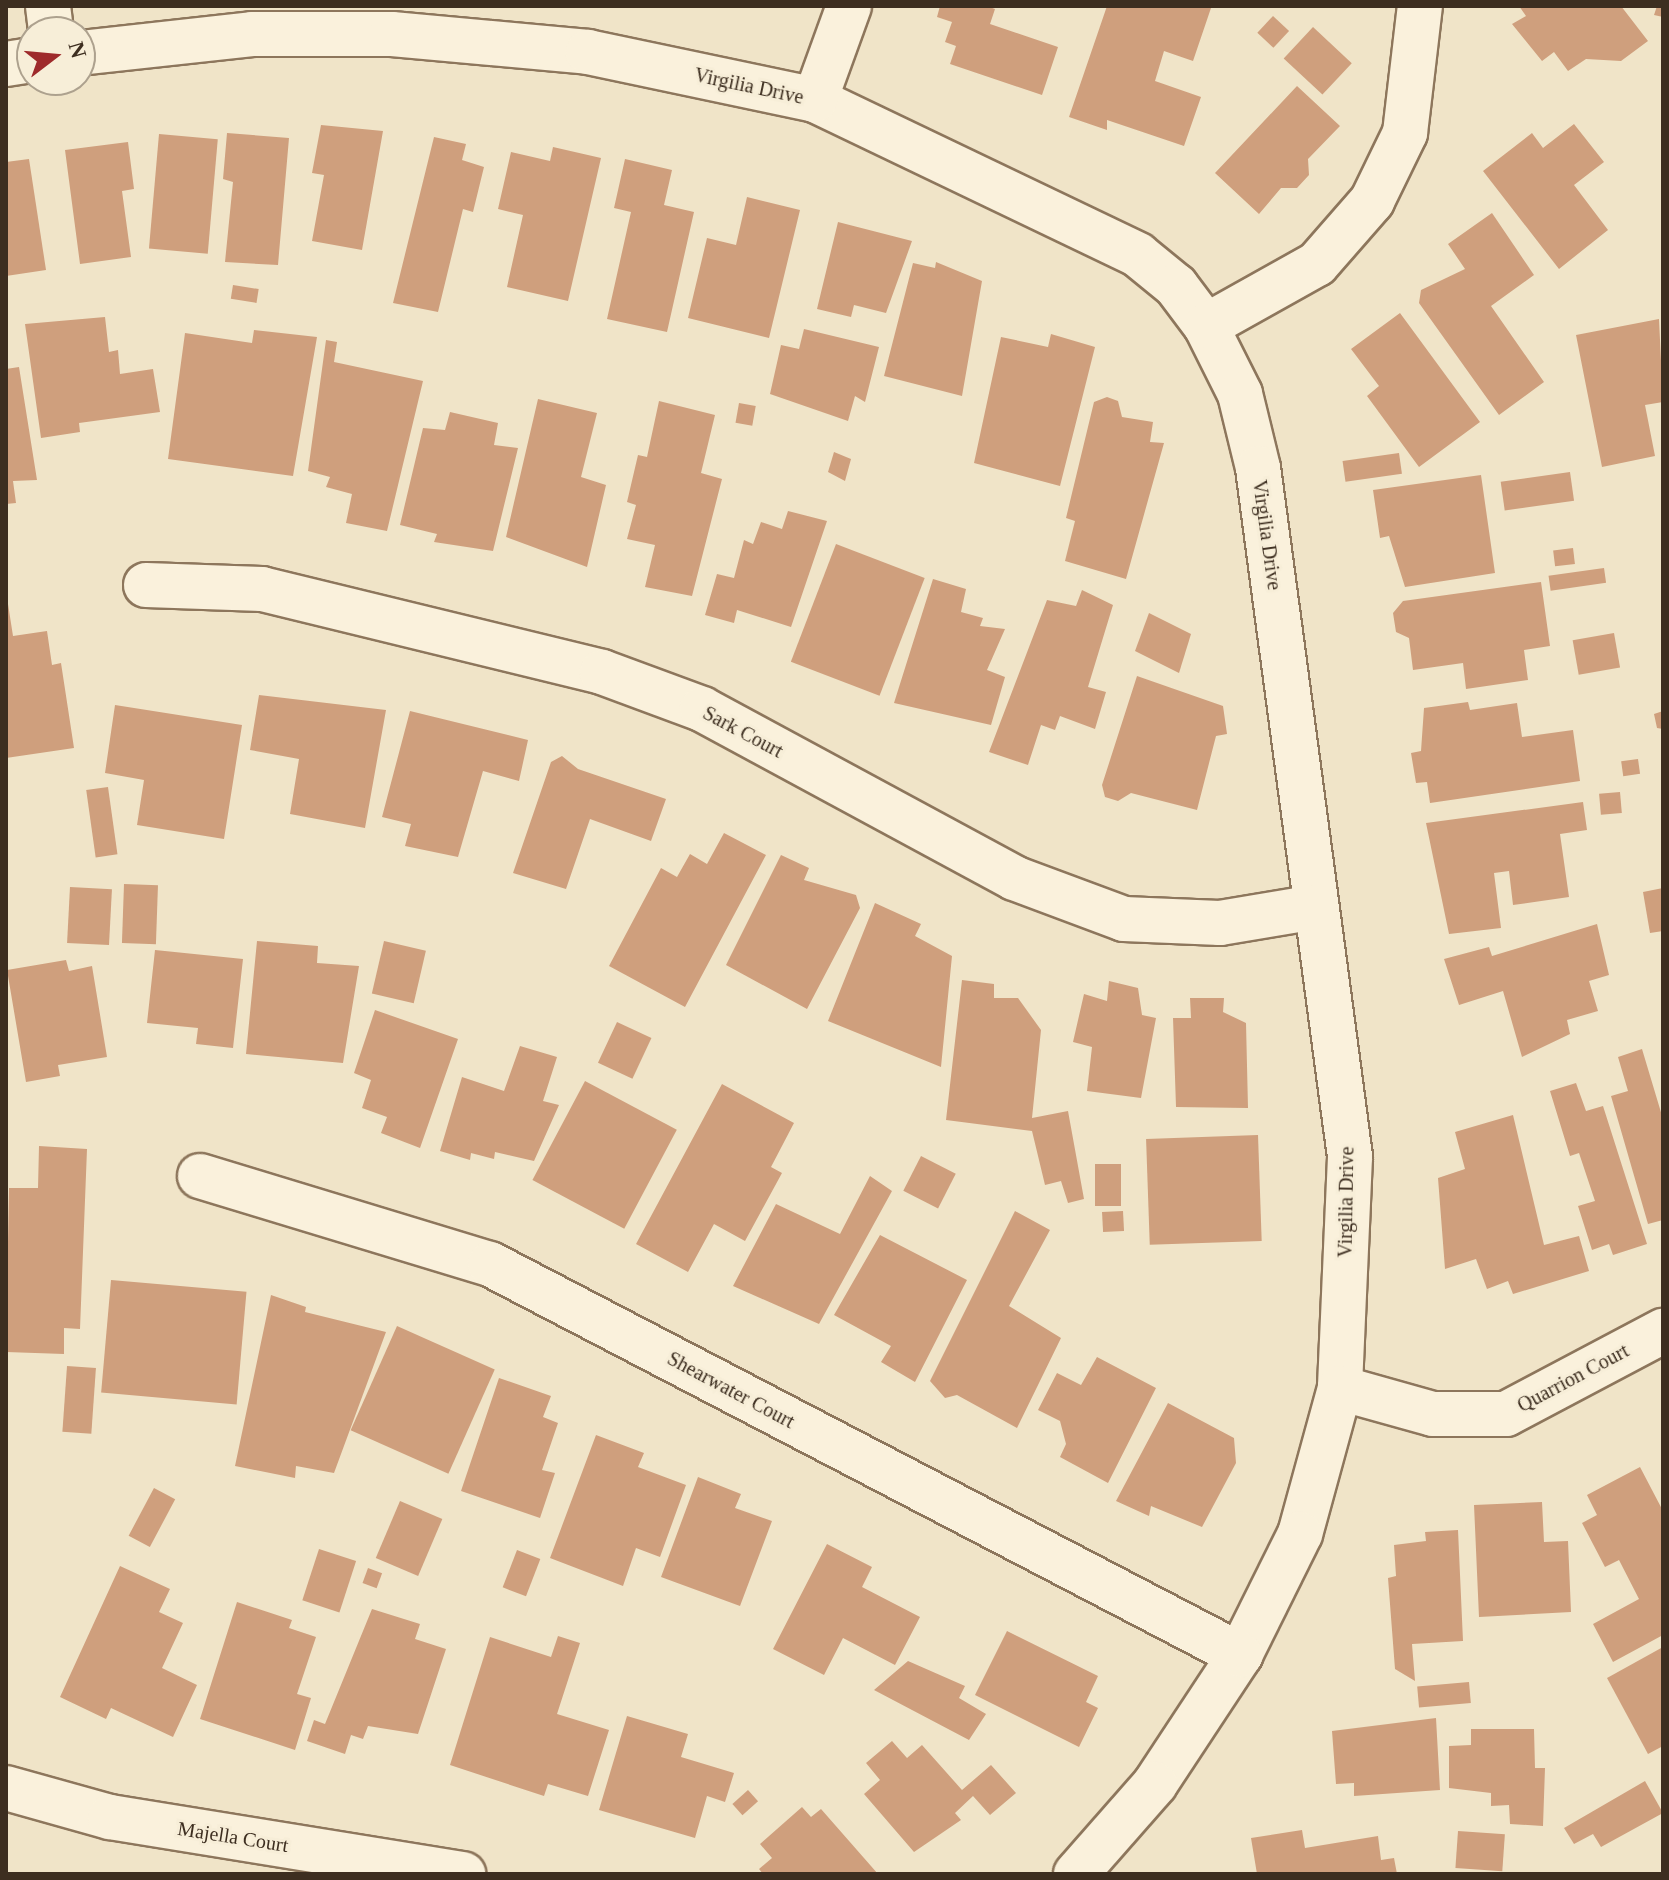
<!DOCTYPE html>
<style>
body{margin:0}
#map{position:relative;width:1669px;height:1880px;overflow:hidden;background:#f0e4c8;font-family:Georgia,serif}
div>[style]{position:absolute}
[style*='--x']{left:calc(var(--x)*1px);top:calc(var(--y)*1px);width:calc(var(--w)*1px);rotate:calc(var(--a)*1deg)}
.building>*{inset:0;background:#cf9f7d;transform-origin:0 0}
.roads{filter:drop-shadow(2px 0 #8d765c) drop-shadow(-2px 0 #8d765c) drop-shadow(0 2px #8d765c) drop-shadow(0 -2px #8d765c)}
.minor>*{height:44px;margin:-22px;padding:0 22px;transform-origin:22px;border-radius:22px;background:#faf1dc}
span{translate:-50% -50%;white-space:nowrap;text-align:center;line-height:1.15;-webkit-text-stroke:6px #f7eed8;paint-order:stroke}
.street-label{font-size:20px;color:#3d2e20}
.frame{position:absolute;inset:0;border:8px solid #3d2e20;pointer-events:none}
.north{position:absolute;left:16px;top:16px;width:80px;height:80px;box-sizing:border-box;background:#f7eed8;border:2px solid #ada18e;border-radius:50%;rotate:74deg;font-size:22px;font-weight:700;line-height:32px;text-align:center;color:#3d2e20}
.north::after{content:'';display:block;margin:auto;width:28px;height:36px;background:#9e2a2b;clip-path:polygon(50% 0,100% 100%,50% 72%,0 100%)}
</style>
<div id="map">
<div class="building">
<div style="clip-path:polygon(940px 6px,987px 6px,995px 9px,990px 24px,1058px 47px,1042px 95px,950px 64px,956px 46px,945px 42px,952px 22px,937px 17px)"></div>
<div style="clip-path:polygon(1107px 6px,1211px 8px,1193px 61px,1164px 51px,1155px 81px,1201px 97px,1184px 146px,1107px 120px,1107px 130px,1069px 117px)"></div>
<div style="clip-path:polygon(1519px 6px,1621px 6px,1648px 41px,1621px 61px,1586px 59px,1568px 71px,1554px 52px,1542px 61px,1512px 24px,1526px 16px)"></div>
<div style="clip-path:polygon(1657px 6px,1663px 6px,1663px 17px,1654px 15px)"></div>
<div style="left:1273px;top:16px;width:22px;height:23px;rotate:43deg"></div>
<div style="left:1313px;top:27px;width:53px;height:43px;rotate:43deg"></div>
<div style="clip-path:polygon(1297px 86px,1340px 126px,1308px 159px,1309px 175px,1297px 188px,1281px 188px,1259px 214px,1215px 173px)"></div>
<div style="clip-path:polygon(1574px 124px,1604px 162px,1574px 185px,1608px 230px,1559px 269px,1483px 171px,1532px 133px,1543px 148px)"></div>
<div style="clip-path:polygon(321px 125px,383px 131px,362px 250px,312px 241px,324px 175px,312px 173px)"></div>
<div style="clip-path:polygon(227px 133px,289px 138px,278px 265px,225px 262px,233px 182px,223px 179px)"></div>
<div style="left:159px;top:134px;width:59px;height:115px;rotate:5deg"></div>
<div style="clip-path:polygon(434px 137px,466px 144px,462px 160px,484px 167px,473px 212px,463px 209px,438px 312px,393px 303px)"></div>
<div style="clip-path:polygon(128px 142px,134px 189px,122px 191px,131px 257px,80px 264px,65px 150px)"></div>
<div style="clip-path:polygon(553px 147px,601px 158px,568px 301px,507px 287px,523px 215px,498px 209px,511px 152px,550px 161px)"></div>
<div style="clip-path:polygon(29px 159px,46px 270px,6px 276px,6px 162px)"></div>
<div style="clip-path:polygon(625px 159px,672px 170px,664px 205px,694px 212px,667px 332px,607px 319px,631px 212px,614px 208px)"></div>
<div style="clip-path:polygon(747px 197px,800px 210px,769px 338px,688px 318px,707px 238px,736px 245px)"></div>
<div style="clip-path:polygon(1492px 213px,1534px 275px,1491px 306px,1544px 382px,1499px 415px,1419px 303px,1421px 290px,1465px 269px,1448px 244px)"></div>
<div style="clip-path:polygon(838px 222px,912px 241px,886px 313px,854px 305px,851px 317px,817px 309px)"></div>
<div style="clip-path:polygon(936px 262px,982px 281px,962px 396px,884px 376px,913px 263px,935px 268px)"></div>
<div style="left:233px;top:285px;width:26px;height:14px;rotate:9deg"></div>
<div style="clip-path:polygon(1400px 313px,1480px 422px,1419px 467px,1367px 396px,1379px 386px,1351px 349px)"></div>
<div style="clip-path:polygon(105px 317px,109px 352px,118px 350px,120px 374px,153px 369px,160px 412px,79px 423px,80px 432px,41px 438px,25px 324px)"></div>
<div style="clip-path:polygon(1659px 319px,1663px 402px,1645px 405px,1655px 456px,1602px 467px,1576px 335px)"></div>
<div style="clip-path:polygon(804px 329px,879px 347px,865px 402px,855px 396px,848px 421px,770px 394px,781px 345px,799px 349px)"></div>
<div style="clip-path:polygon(254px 330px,317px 337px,293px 476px,168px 459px,185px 333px,252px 343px)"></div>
<div style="clip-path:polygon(1051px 334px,1095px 347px,1060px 486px,974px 463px,1001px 337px,1048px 347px)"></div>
<div style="clip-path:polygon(326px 340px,337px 342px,334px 362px,423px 381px,387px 531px,346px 523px,352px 494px,326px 487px,330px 477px,308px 471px)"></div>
<div style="clip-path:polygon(19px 367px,37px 480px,13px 481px,16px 503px,6px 504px,6px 369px)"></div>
<div style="clip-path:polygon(1107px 397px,1118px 401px,1122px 417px,1153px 422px,1150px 442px,1164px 443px,1126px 579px,1065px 561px,1075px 521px,1066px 518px,1094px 402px)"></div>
<div style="clip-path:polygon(538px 399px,597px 413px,581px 477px,606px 485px,587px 567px,506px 537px)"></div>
<div style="clip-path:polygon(659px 401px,715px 415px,701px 473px,722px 479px,692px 596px,645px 587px,655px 545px,627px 539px,636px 505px,627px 502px,638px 455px,647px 457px)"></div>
<div style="left:739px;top:403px;width:17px;height:20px;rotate:10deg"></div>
<div style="clip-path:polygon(450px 412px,498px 423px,494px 445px,518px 448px,493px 551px,434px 542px,437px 534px,400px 525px,423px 428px,445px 430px)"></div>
<div style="clip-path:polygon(834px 452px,851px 459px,845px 481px,828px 472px)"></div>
<div style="left:1399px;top:453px;width:21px;height:57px;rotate:82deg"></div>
<div style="left:1570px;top:472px;width:29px;height:70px;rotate:82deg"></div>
<div style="clip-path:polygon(1481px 475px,1495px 573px,1405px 587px,1389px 536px,1380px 538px,1373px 490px)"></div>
<div style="clip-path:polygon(788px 511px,827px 521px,791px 627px,737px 610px,734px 623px,705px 615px,717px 574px,734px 578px,744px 540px,753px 544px,761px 522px,782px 529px)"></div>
<div style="left:836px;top:544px;width:95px;height:126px;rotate:21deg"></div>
<div style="left:1573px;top:548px;width:16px;height:20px;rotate:83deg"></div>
<div style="left:1604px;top:568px;width:15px;height:56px;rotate:82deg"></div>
<div style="clip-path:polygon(933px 579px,966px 589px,961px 612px,983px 618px,980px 626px,1005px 629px,987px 670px,1005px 677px,991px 725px,894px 703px)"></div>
<div style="clip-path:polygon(1541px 582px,1550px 646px,1524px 650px,1528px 680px,1466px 689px,1463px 663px,1413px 670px,1409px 638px,1396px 632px,1393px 613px,1403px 601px)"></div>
<div style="clip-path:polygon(1082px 590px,1113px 605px,1088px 687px,1106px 692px,1095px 729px,1060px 716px,1055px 730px,1041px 725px,1028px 765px,989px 752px,1047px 600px,1076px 606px)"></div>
<div style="clip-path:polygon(8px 604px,13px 636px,47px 631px,52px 665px,61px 663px,74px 748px,6px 758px)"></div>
<div style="clip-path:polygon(1149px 613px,1191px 634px,1179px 673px,1135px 651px)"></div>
<div style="left:1614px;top:633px;width:35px;height:42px;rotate:80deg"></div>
<div style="clip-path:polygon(1137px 676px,1223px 706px,1227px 734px,1216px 736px,1197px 810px,1131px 793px,1118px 801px,1105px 797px,1102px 785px)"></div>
<div style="clip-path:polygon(259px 695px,386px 710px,365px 828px,290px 814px,299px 759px,250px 750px)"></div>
<div style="clip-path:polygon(1468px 702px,1470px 710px,1517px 703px,1522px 737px,1573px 730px,1580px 781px,1430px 803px,1427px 782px,1416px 783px,1411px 753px,1421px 751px,1424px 708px)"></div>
<div style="clip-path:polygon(115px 705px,242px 725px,224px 839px,137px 825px,144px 780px,105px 773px)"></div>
<div style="clip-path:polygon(410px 711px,528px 740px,519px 781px,483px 771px,458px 857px,405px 846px,411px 824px,382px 817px)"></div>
<div style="clip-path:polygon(1663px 711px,1663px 729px,1657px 728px,1654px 714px)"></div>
<div style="clip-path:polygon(562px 756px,578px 769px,666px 799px,651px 841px,590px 819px,566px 889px,513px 873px,551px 762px)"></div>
<div style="left:1638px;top:759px;width:15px;height:17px;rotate:82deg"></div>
<div style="left:108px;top:787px;width:68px;height:22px;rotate:82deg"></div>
<div style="left:1620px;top:792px;width:21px;height:21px;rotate:85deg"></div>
<div style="clip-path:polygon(1583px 802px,1587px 830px,1560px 834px,1569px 897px,1513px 905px,1509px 871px,1494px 873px,1501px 928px,1449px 934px,1426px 823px)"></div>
<div style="clip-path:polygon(724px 833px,766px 855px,685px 1007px,609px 966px,661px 868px,677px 877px,690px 854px,707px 864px)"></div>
<div style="clip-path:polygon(781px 855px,809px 868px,804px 880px,856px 895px,860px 908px,807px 1009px,726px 965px)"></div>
<div style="left:124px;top:884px;width:34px;height:59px;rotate:2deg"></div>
<div style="left:70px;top:887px;width:42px;height:56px;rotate:3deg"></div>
<div style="clip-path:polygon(1663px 888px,1663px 931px,1650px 933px,1643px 892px)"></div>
<div style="clip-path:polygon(875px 903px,921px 924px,915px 936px,952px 956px,941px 1067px,828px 1021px)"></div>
<div style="clip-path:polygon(1597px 924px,1609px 975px,1589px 981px,1598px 1011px,1567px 1020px,1570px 1034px,1522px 1057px,1503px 991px,1459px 1005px,1444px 959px,1489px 947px,1492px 956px)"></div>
<div style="clip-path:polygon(257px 941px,318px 946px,317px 963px,359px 966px,343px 1063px,246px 1054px)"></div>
<div style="left:384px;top:941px;width:43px;height:54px;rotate:13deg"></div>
<div style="clip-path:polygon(155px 950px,243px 959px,233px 1048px,196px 1044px,198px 1028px,147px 1023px)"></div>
<div style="clip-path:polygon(66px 960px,69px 971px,92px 966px,107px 1057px,58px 1065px,60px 1076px,26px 1082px,7px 970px)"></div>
<div style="clip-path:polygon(962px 980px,994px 984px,994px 998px,1018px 998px,1041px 1030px,1032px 1118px,1068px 1111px,1084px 1199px,1068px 1203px,1061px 1181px,1045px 1185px,1032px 1131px,946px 1120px)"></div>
<div style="clip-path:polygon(1109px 981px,1138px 988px,1142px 1015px,1156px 1018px,1141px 1098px,1087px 1091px,1092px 1047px,1073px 1042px,1084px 994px,1107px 1001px)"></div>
<div style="clip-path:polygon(1190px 998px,1224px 998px,1223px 1012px,1246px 1023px,1248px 1108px,1176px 1107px,1173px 1018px,1191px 1018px)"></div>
<div style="clip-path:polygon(375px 1010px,458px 1039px,420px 1148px,381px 1133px,387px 1117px,362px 1108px,371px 1080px,354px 1073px)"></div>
<div style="left:617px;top:1022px;width:38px;height:45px;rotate:25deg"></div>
<div style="clip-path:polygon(520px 1046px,557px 1057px,543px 1101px,559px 1105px,534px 1161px,495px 1152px,494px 1159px,471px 1153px,470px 1160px,440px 1151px,462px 1077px,504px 1091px)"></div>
<div style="clip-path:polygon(1642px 1049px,1663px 1119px,1663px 1220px,1648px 1224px,1611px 1096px,1628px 1091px,1618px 1057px)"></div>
<div style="left:585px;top:1081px;width:104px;height:112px;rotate:28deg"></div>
<div style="clip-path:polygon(1576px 1083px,1586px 1111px,1603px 1106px,1647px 1244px,1613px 1255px,1609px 1244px,1592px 1250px,1578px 1206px,1595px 1201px,1579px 1153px,1570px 1156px,1550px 1091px)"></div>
<div style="clip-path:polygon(722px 1084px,794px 1123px,771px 1167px,782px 1173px,745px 1241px,714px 1224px,688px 1272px,636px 1244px)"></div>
<div style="clip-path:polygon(1513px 1115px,1544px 1245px,1579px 1236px,1589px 1271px,1513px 1294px,1508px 1281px,1487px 1289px,1476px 1259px,1445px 1269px,1438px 1178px,1465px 1169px,1455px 1132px)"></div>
<div style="left:1258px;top:1135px;width:106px;height:112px;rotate:88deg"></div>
<div style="clip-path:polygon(39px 1146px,87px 1149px,80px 1329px,64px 1328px,64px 1354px,6px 1352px,9px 1188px,38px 1188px)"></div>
<div style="left:921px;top:1156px;width:39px;height:39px;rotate:27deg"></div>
<div style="left:1095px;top:1164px;width:26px;height:42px"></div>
<div style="clip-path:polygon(870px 1176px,892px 1191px,819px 1324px,733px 1286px,776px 1204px,840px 1234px)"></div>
<div style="clip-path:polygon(1015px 1211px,1050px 1230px,1009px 1306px,1061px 1338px,1017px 1428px,957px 1395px,945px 1398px,930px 1381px)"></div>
<div style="left:1123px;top:1211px;width:20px;height:21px;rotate:87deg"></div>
<div style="clip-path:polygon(880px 1235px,967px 1280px,915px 1382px,881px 1362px,891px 1346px,834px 1315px)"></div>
<div style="left:111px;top:1280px;width:136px;height:113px;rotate:5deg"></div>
<div style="clip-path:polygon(271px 1295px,306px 1307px,305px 1312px,386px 1332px,334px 1473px,296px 1466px,295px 1478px,235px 1466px)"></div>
<div style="left:397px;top:1326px;width:107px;height:114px;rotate:24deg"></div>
<div style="clip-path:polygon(1097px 1357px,1156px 1388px,1108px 1483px,1060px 1457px,1066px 1444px,1060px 1421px,1038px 1410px,1057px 1373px,1081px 1385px)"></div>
<div style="left:67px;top:1366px;width:29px;height:66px;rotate:4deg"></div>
<div style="clip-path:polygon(499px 1378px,551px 1396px,543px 1417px,558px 1423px,542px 1470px,555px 1473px,540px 1518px,461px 1491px)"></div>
<div style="clip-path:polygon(1168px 1403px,1234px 1438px,1236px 1463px,1202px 1527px,1151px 1506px,1149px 1516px,1116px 1501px)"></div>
<div style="clip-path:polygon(596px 1435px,644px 1453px,638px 1467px,686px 1485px,660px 1557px,636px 1548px,623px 1586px,550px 1558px)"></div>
<div style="clip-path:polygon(1640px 1467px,1663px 1511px,1663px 1635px,1613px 1662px,1593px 1624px,1639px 1599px,1619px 1560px,1605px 1567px,1582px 1523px,1597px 1515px,1587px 1495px)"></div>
<div style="clip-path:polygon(698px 1477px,741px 1494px,735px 1508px,772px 1521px,740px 1606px,661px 1577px)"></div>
<div style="left:154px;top:1488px;width:24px;height:54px;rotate:28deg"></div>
<div style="left:400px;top:1501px;width:46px;height:62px;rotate:23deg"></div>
<div style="clip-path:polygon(1542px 1502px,1544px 1542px,1568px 1541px,1571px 1612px,1479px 1617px,1474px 1505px)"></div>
<div style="clip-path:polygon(1458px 1530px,1463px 1641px,1412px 1644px,1415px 1681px,1395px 1669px,1388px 1578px,1396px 1576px,1394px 1545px,1426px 1541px,1425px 1532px)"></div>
<div style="clip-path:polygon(827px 1544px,872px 1567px,862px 1587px,920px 1617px,895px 1665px,843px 1638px,824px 1675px,773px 1649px)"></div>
<div style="left:319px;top:1549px;width:39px;height:54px;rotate:18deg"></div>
<div style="left:517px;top:1550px;width:25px;height:40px;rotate:21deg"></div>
<div style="clip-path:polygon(120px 1566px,170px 1589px,159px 1612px,183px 1623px,162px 1668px,197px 1685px,173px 1737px,111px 1708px,106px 1719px,60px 1697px)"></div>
<div style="left:368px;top:1568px;width:15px;height:16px;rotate:20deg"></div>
<div style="clip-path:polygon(237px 1602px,292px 1620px,289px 1628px,316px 1637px,297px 1694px,311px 1698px,295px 1750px,200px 1719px)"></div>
<div style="clip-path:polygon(372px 1609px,420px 1624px,415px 1639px,446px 1649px,418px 1734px,368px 1726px,363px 1739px,351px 1735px,345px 1754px,307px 1741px,314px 1720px,325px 1724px)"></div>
<div style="clip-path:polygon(1007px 1631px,1098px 1676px,1086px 1702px,1098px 1708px,1079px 1747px,975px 1695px)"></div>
<div style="clip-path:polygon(558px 1636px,580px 1643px,557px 1714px,609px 1730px,588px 1796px,548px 1784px,544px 1796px,450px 1765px,490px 1637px,551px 1657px)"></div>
<div style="clip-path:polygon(1663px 1647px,1663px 1746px,1648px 1754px,1607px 1678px)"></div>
<div style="clip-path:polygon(908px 1661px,965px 1686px,959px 1698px,986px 1714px,969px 1740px,874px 1690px)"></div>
<div style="left:1469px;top:1682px;width:21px;height:52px;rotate:85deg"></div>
<div style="clip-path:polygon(627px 1716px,688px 1734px,681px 1757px,734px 1773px,725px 1802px,707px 1796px,695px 1838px,599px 1810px)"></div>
<div style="clip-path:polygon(1436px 1718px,1440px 1790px,1354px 1796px,1354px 1783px,1336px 1784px,1332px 1731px)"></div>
<div style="clip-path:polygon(1471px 1729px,1534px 1729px,1535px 1768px,1545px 1768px,1543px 1826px,1510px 1824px,1509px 1805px,1491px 1806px,1491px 1793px,1449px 1788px,1449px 1746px,1471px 1745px)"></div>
<div style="clip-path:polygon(892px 1741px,907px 1758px,922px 1745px,962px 1790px,991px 1765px,1016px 1793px,990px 1815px,973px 1796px,955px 1813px,961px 1820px,914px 1852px,864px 1794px,880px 1780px,866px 1763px)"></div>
<div style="clip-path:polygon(1645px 1781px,1663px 1813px,1601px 1847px,1593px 1834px,1574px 1844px,1564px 1828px)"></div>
<div style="left:748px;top:1790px;width:15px;height:21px;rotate:48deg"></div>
<div style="clip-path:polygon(802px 1807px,811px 1817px,821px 1809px,878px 1874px,763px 1874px,759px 1869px,772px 1858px,760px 1844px)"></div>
<div style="clip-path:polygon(1302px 1830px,1305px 1848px,1378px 1836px,1381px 1860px,1394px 1858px,1397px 1874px,1257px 1874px,1251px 1838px)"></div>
<div style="left:1458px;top:1831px;width:47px;height:37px;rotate:4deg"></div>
</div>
<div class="roads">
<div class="minor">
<div style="--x:48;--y:6;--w:26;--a:83"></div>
<div style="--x:80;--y:53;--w:173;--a:-6.3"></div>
<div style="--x:252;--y:34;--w:140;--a:0"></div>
<div style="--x:392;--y:34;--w:197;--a:5.2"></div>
<div style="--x:588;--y:52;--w:232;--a:11.9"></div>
<div style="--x:815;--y:100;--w:358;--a:25.6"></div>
<div style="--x:1138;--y:255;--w:49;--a:39.2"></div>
<div style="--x:1176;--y:286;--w:50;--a:53.1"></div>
<div style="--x:1206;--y:326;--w:76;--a:63.4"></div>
<div style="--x:1240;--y:394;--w:76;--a:76.3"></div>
<div style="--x:1258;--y:468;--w:695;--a:82.39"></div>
<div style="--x:1350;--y:1157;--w:231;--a:92.5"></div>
<div style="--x:1340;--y:1388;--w:151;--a:105.3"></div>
<div style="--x:1300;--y:1534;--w:135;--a:116.4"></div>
<div style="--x:1240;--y:1655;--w:154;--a:123.4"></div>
<div style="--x:1155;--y:1784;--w:120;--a:131.3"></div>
<div style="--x:6;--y:64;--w:26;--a:-9"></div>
<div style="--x:815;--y:100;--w:100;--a:-70.1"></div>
<div style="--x:1206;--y:326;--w:127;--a:-29.2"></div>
<div style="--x:1317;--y:264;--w:84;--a:-48.9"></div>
<div style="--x:1372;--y:201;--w:76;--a:-64.1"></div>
<div style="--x:1405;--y:133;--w:128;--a:-83.3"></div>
<div style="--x:146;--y:585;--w:116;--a:2"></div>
<div style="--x:262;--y:589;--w:350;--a:13.7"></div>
<div style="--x:602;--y:672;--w:107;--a:20.3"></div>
<div style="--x:702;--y:709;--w:355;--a:28.4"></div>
<div style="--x:1014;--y:878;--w:117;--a:20.4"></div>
<div style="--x:1124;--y:919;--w:96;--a:2.4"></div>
<div style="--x:1220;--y:923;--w:97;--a:-9.5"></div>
<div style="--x:200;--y:1176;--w:303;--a:16.9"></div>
<div style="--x:490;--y:1264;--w:846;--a:27.53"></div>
<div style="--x:1340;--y:1388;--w:97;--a:15.6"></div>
<div style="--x:1433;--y:1414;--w:73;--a:0"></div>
<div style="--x:1506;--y:1414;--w:178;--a:-27.9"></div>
<div style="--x:6;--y:1788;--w:108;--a:15.6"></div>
<div style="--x:110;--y:1817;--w:358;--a:9.2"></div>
</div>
</div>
<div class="street-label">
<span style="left:749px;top:86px;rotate:12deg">Virgilia Drive</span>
<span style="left:1267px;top:535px;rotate:82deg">Virgilia Drive</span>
<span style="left:743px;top:732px;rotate:28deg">Sark Court</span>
<span style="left:1346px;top:1202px;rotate:-89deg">Virgilia Drive</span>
<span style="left:1573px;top:1378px;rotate:-28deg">Quarrion Court</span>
<span style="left:731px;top:1390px;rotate:28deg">Shearwater Court</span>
<span style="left:233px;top:1837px;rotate:9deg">Majella Court</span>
</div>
<div class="frame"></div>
<div class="north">N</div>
</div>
